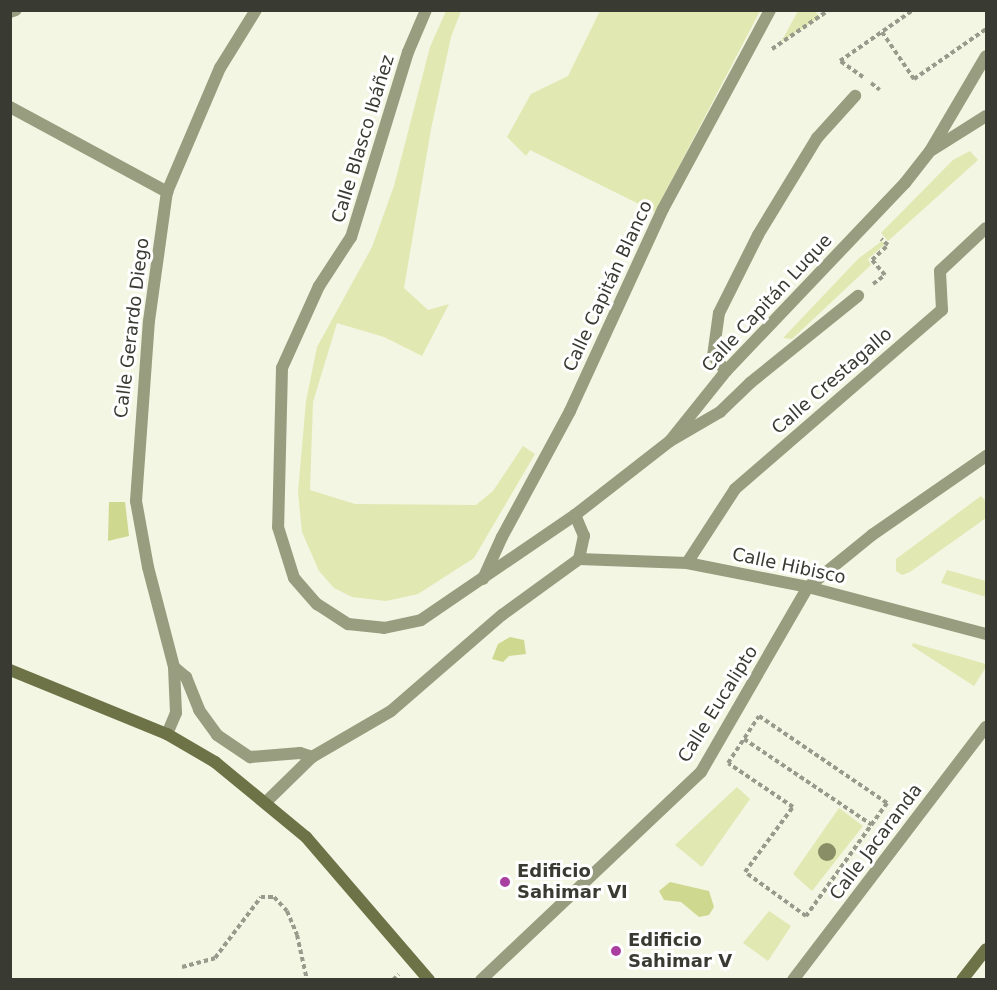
<!DOCTYPE html>
<meta charset="utf-8">
<style>
body{margin:0}
#map{position:relative;width:997px;height:990px;overflow:hidden;background:#f3f6e2;font-family:"DejaVu Sans",sans-serif}
div>[style]{position:absolute}
[style*='--x']{left:calc(var(--x)*1px);top:calc(var(--y)*1px);width:calc(var(--w)*1px);rotate:calc(var(--a)*1deg)}
.green>*{inset:0;background:#e1e8b2}
.water>*{inset:0;background:#cfd88f}
.path>*{height:4px;margin-top:-2px;transform-origin:0;background:repeating-linear-gradient(90deg,#989a8c 0 4.5px,transparent 0 7.5px)}
.lane>*{height:12px;margin:-6px;padding:0 6px;transform-origin:6px;border-radius:6px;background:#989d7f}
.street>*{height:12px;margin:-6px;padding:0 6px;transform-origin:6px;border-radius:6px;background:#989d7f}
.secondary>*{height:12px;margin:-6px;padding:0 6px;transform-origin:6px;border-radius:6px;background:#6d7347}
.trees>*{width:18px;height:18px;margin:-9px;border-radius:50%;background:#8a8e66}
.dots>*{width:16px;height:16px;translate:-50% -50%;box-sizing:border-box;border:3px solid #fff;border-radius:50%}
span{translate:-50% -50%;white-space:nowrap;text-align:center;line-height:1.15;-webkit-text-stroke:6px #fff;paint-order:stroke}
.street-label{font-size:18px;color:#393a32}
.poi-label{font-size:18px;color:#393a32;font-weight:700}
.left{translate:0 -50%;text-align:left}
.frame{position:absolute;inset:0;border:12px solid #393a32;pointer-events:none}
</style>
<div id="map">
<div class="green">
<div style="clip-path:polygon(446px 11px,461px 11px,451px 37px,431px 129px,404px 288px,428px 310px,449px 304px,422px 356px,384px 337px,337px 323px,313px 402px,310px 490px,355px 504px,476px 505px,493px 491px,523px 446px,535px 454px,474px 558px,418px 594px,386px 601px,352px 597px,334px 588px,319px 571px,302px 532px,298px 492px,306px 401px,317px 347px,372px 247px,394px 186px,430px 47px)"></div>
<div style="clip-path:polygon(600px 11px,760px 11px,655px 212px,530px 150px,526px 156px,507px 137px,531px 94px,568px 76px)"></div>
<div style="clip-path:polygon(798px 11px,815px 11px,820px 17px,781px 42px)"></div>
<div style="clip-path:polygon(970px 151px,978px 160px,888px 241px,881px 233px,953px 160px)"></div>
<div style="clip-path:polygon(882px 241px,885px 244px,868px 259px,871px 265px,792px 339px,783px 338px,858px 259px)"></div>
<div style="clip-path:polygon(981px 496px,986px 501px,986px 518px,910px 572px,902px 575px,896px 571px,896px 559px)"></div>
<div style="clip-path:polygon(947px 570px,986px 581px,986px 597px,941px 583px)"></div>
<div style="clip-path:polygon(913px 643px,986px 664px,986px 667px,974px 686px,912px 646px)"></div>
<div style="clip-path:polygon(737px 787px,750px 799px,702px 867px,675px 845px)"></div>
<div style="clip-path:polygon(839px 808px,863px 826px,812px 891px,793px 874px)"></div>
<div style="clip-path:polygon(769px 911px,791px 926px,768px 961px,743px 943px)"></div>
</div>
<div class="water">
<div style="clip-path:polygon(109px 502px,125px 502px,129px 536px,108px 541px)"></div>
<div style="clip-path:polygon(510px 637px,524px 640px,526px 654px,509px 656px,503px 662px,492px 659px,498px 644px)"></div>
<div style="clip-path:polygon(670px 882px,709px 891px,714px 907px,709px 915px,699px 917px,681px 902px,664px 900px,659px 891px)"></div>
</div>
<div class="path">
<div style="--x:882;--y:32;--w:57;--a:55.8"></div>
<div style="--x:914;--y:79;--w:88;--a:-34.8"></div>
<div style="--x:772;--y:49;--w:69;--a:-34.4"></div>
<div style="--x:863;--y:77;--w:28;--a:-145"></div>
<div style="--x:840;--y:61;--w:89;--a:-34.9"></div>
<div style="--x:871;--y:83;--w:11;--a:38"></div>
<div style="--x:873;--y:284;--w:15;--a:-37"></div>
<div style="--x:885;--y:275;--w:20;--a:-131"></div>
<div style="--x:872;--y:260;--w:22;--a:-43"></div>
<div style="--x:888;--y:245;--w:9;--a:-139"></div>
<div style="--x:759;--y:716;--w:155;--a:34.2"></div>
<div style="--x:887;--y:803;--w:139;--a:125.6"></div>
<div style="--x:806;--y:916;--w:75;--a:-144.2"></div>
<div style="--x:745;--y:872;--w:81;--a:-53.6"></div>
<div style="--x:793;--y:807;--w:78;--a:-145.9"></div>
<div style="--x:728;--y:763;--w:56;--a:-56.6"></div>
<div style="--x:744;--y:739;--w:154;--a:33.9"></div>
<div style="--x:182;--y:967;--w:34;--a:-15"></div>
<div style="--x:215;--y:958;--w:76;--a:-53"></div>
<div style="--x:261;--y:897;--w:13;--a:0"></div>
<div style="--x:274;--y:897;--w:19;--a:47"></div>
<div style="--x:287;--y:911;--w:26;--a:67"></div>
<div style="--x:297;--y:935;--w:46;--a:77.5"></div>
<div style="--x:393;--y:980;--w:8;--a:-45"></div>
</div>
<div class="lane">
<div style="--x:670;--y:441;--w:58;--a:-30.1"></div>
<div style="--x:720;--y:412;--w:42;--a:-44"></div>
<div style="--x:750;--y:383;--w:139;--a:-38.9"></div>
</div>
<div class="street">
<div style="--x:426;--y:10;--w:46;--a:113.2"></div>
<div style="--x:408;--y:52;--w:194;--a:107.1"></div>
<div style="--x:351;--y:237;--w:59;--a:123.1"></div>
<div style="--x:319;--y:286;--w:90;--a:114.3"></div>
<div style="--x:282;--y:368;--w:159;--a:91.4"></div>
<div style="--x:278;--y:527;--w:53;--a:72.6"></div>
<div style="--x:294;--y:578;--w:35;--a:49"></div>
<div style="--x:317;--y:604;--w:37;--a:33"></div>
<div style="--x:348;--y:624;--w:36;--a:6"></div>
<div style="--x:384;--y:628;--w:38;--a:-12"></div>
<div style="--x:421;--y:620;--w:186;--a:-34.3"></div>
<div style="--x:10;--y:12;--w:6;--a:-18"></div>
<div style="--x:10;--y:107;--w:179;--a:28.4"></div>
<div style="--x:932;--y:150;--w:64;--a:-32.2"></div>
<div style="--x:726;--y:371;--w:20;--a:-131"></div>
<div style="--x:713;--y:356;--w:43;--a:-82.1"></div>
<div style="--x:719;--y:313;--w:87;--a:-63.4"></div>
<div style="--x:758;--y:235;--w:114;--a:-58.7"></div>
<div style="--x:817;--y:138;--w:57;--a:-47.9"></div>
<div style="--x:579;--y:559;--w:24;--a:-78"></div>
<div style="--x:584;--y:536;--w:23;--a:-113"></div>
<div style="--x:575;--y:515;--w:120;--a:-37.9"></div>
<div style="--x:670;--y:441;--w:90;--a:-51.3"></div>
<div style="--x:726;--y:371;--w:260;--a:-46.4"></div>
<div style="--x:905;--y:183;--w:41;--a:-52"></div>
<div style="--x:930;--y:151;--w:110;--a:-59.5"></div>
<div style="--x:579;--y:559;--w:108;--a:2.1"></div>
<div style="--x:687;--y:563;--w:123;--a:11.2"></div>
<div style="--x:808;--y:587;--w:184;--a:14.8"></div>
<div style="--x:687;--y:563;--w:88;--a:-57"></div>
<div style="--x:735;--y:489;--w:274;--a:-40.9"></div>
<div style="--x:942;--y:310;--w:39;--a:-93"></div>
<div style="--x:940;--y:271;--w:63;--a:-43.1"></div>
<div style="--x:483;--y:579;--w:46;--a:-65.7"></div>
<div style="--x:502;--y:537;--w:143;--a:-61.6"></div>
<div style="--x:570;--y:411;--w:222;--a:-65.3"></div>
<div style="--x:663;--y:209;--w:226;--a:-61.7"></div>
<div style="--x:174;--y:667;--w:16;--a:40"></div>
<div style="--x:186;--y:677;--w:35;--a:68"></div>
<div style="--x:199;--y:710;--w:31;--a:54"></div>
<div style="--x:217;--y:735;--w:40;--a:34"></div>
<div style="--x:250;--y:757;--w:50;--a:-4.6"></div>
<div style="--x:300;--y:753;--w:13;--a:18"></div>
<div style="--x:167;--y:734;--w:23;--a:-67"></div>
<div style="--x:176;--y:713;--w:46;--a:-92.5"></div>
<div style="--x:174;--y:667;--w:103;--a:-104.6"></div>
<div style="--x:148;--y:567;--w:67;--a:-100.3"></div>
<div style="--x:136;--y:501;--w:180;--a:-85.9"></div>
<div style="--x:149;--y:321;--w:130;--a:-82.1"></div>
<div style="--x:167;--y:192;--w:135;--a:-66.9"></div>
<div style="--x:220;--y:68;--w:68;--a:-58.2"></div>
<div style="--x:266;--y:802;--w:64;--a:-44.4"></div>
<div style="--x:312;--y:757;--w:91;--a:-30.2"></div>
<div style="--x:391;--y:711;--w:147;--a:-40.9"></div>
<div style="--x:502;--y:615;--w:95;--a:-36"></div>
<div style="--x:481;--y:980;--w:303;--a:-43.4"></div>
<div style="--x:701;--y:772;--w:214;--a:-60"></div>
<div style="--x:808;--y:587;--w:82;--a:-39.1"></div>
<div style="--x:872;--y:535;--w:139;--a:-34.7"></div>
<div style="--x:793;--y:980;--w:318;--a:-52.7"></div>
</div>
<div class="secondary">
<div style="--x:10;--y:670;--w:170;--a:22.2"></div>
<div style="--x:167;--y:734;--w:56;--a:30.3"></div>
<div style="--x:215;--y:762;--w:118;--a:39.5"></div>
<div style="--x:306;--y:837;--w:189;--a:49.3"></div>
<div style="--x:962;--y:980;--w:39;--a:-52"></div>
</div>
<div class="trees">
<div style="left:827px;top:852px"></div>
</div>
<div class="dots">
<div style="left:505px;top:882px;background:#a93fa0"></div>
<div style="left:616px;top:951px;background:#a93fa0"></div>
</div>
<div class="street-label">
<span style="left:363px;top:139px;rotate:-73deg">Calle Blasco Ibáñez</span>
<span style="left:608px;top:286px;rotate:-65deg">Calle Capitán Blanco</span>
<span style="left:767px;top:303px;rotate:-47deg">Calle Capitán Luque</span>
<span style="left:132px;top:328px;rotate:-83deg">Calle Gerardo Diego</span>
<span style="left:832px;top:381px;rotate:-41deg">Calle Crestagallo</span>
<span style="left:789px;top:566px;rotate:12deg">Calle Hibisco</span>
<span style="left:718px;top:704px;rotate:-58deg">Calle Eucalipto</span>
<span style="left:876px;top:842px;rotate:-53deg">Calle Jacaranda</span>
</div>
<div class="poi-label">
<span class="left" style="left:517px;top:882px">Edificio<br>Sahimar VI</span>
<span class="left" style="left:628px;top:951px">Edificio<br>Sahimar V</span>
</div>
<div class="frame"></div>
</div>
